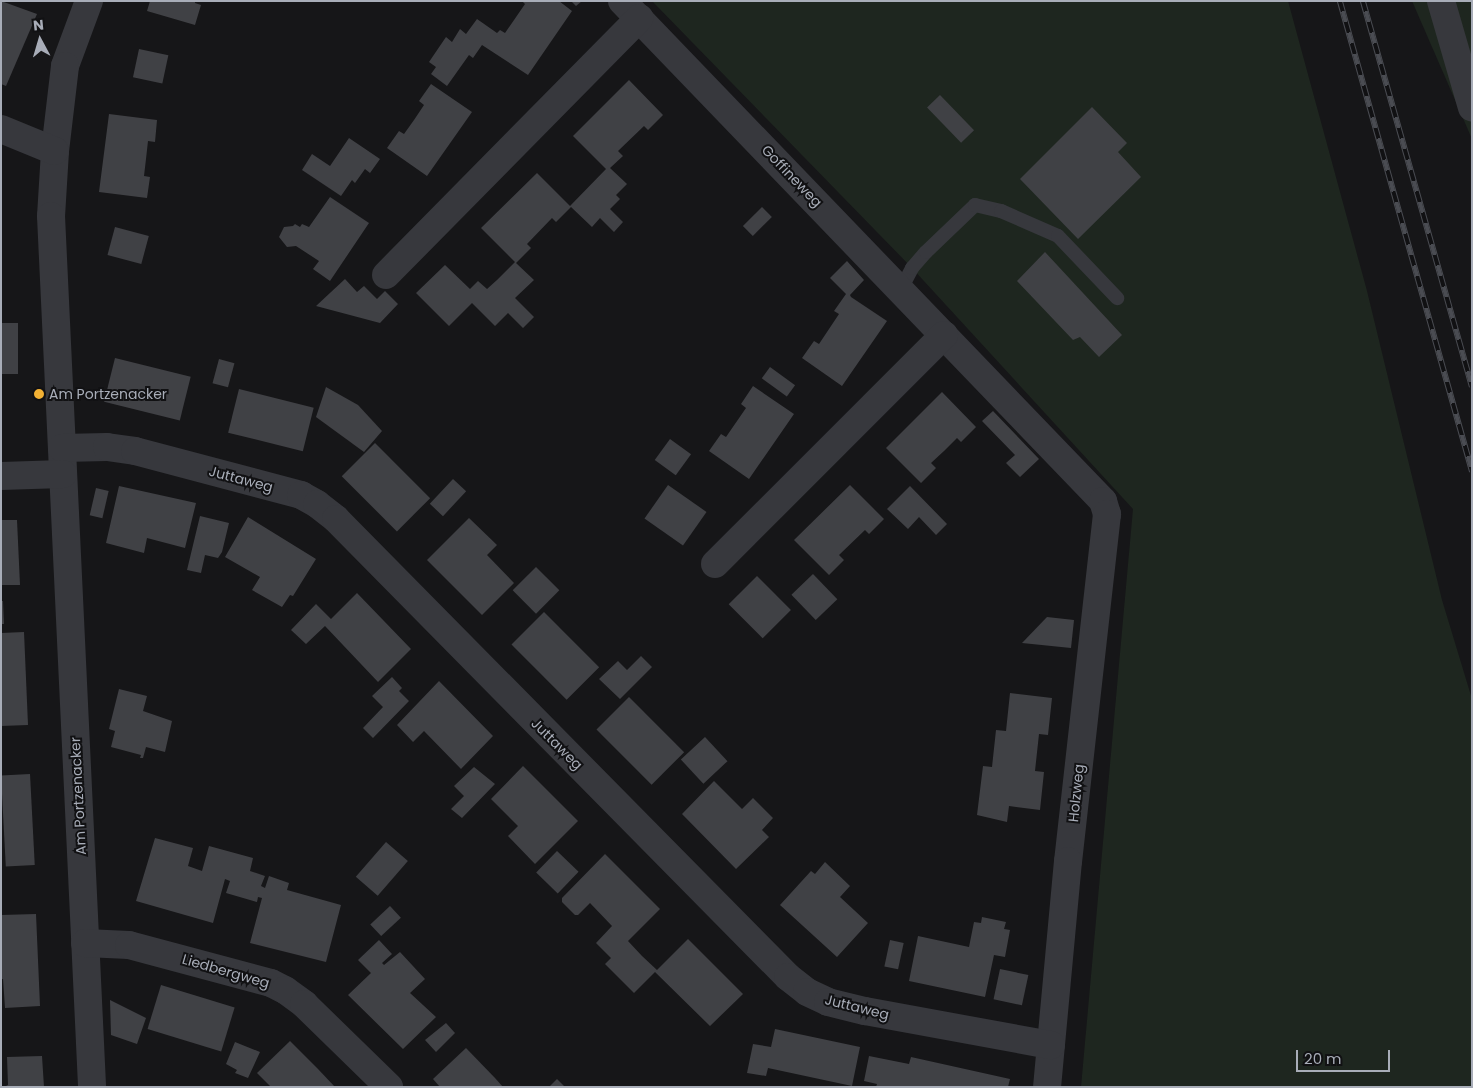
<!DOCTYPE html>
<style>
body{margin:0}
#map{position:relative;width:1473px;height:1088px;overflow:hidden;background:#161618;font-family:Poppins,sans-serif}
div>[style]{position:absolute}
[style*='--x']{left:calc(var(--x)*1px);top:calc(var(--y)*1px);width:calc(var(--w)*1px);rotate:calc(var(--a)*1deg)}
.green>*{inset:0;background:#1e261f}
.building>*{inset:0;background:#404145;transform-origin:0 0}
.service>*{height:14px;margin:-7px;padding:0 7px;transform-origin:7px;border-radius:7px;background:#37383d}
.minor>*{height:28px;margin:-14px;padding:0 14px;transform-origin:14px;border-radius:14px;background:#37383d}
.rail>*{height:5.5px;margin-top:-2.75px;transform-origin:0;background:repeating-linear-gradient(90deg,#111113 0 11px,#4a4c52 0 22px);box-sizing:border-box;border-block:1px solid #4a4c52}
.dots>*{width:14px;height:14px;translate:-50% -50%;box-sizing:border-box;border:2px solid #111113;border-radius:50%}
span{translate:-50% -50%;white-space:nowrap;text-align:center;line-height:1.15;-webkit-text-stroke:4px #111113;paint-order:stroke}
.street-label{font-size:14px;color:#a8adb8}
.poi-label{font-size:14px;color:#a8adb8}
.left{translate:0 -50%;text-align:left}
.frame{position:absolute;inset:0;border:2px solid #a8adb8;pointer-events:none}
.north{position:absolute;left:15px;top:15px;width:50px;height:50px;-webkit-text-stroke:4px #111113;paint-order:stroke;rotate:354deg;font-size:14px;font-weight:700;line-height:20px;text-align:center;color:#a8adb8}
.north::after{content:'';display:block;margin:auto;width:18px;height:22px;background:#a8adb8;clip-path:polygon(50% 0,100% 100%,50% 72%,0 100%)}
.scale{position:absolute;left:1296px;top:1050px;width:94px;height:22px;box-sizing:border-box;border:2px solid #a8adb8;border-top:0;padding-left:6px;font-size:15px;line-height:18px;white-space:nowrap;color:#a8adb8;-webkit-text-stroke:4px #111113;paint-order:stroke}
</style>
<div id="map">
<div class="green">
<div style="clip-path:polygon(652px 1px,1288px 1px,1367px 291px,1442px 600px,1472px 699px,1472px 1087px,1081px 1087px,1133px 509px,912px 268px)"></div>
<div style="clip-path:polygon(1412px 1px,1472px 1px,1472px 139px)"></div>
</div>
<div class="building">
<div style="clip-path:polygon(1px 1px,37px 14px,6px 86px,1px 84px)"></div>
<div style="clip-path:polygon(150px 1px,195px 1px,195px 3px,201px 5px,195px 25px,147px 11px)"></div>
<div style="clip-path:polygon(522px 1px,559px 1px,572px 11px,528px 75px,482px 45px,473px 58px,469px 55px,447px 86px,431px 74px,436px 67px,429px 62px,446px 37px,452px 42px,460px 29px,466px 34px,477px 19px,497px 33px,500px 30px,505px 33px,525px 4px)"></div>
<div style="clip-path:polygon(571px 1px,582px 1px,576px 6px)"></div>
<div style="left:139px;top:49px;width:30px;height:29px;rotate:12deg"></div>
<div style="clip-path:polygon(629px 80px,663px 115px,648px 130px,644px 126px,618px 151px,623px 156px,610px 168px,627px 184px,616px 195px,620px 199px,610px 209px,623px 222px,614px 232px,600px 218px,592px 227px,571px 207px,556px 222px,552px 218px,527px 244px,531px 248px,516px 263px,534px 280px,515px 298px,534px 317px,523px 328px,508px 313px,495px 326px,472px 303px,449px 326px,416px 293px,445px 265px,470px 289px,478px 281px,487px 289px,497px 280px,515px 262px,481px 228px,537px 173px,570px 206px,606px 169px,573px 136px)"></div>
<div style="clip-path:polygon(431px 84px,472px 112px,427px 176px,387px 148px,399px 131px,404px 134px,414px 120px,424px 105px,419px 101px)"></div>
<div style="left:940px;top:95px;width:49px;height:18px;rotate:46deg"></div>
<div style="clip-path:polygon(1092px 107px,1127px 143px,1118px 152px,1141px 177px,1078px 239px,1020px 179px)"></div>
<div style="clip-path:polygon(109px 114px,157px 120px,155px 142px,148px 141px,146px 159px,144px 176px,150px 177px,147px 198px,99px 192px)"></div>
<div style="clip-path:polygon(349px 138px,380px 159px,370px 173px,365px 169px,355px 183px,352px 180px,341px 196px,302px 170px,312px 154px,330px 166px)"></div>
<div style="clip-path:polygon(330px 197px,369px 223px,330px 281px,313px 269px,319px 261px,296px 246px,287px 247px,279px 237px,284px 227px,293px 226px,295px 224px,300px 227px,302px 224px,309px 227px)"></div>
<div style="left:762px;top:207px;width:14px;height:27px;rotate:45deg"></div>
<div style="left:115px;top:227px;width:35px;height:29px;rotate:15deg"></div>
<div style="clip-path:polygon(1045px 252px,1122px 335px,1099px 357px,1080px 337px,1073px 340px,1017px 281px)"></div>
<div style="clip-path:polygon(847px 261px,864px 280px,850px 295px,851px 297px,887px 321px,842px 386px,802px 358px,814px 341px,819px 344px,839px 314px,834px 311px,846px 294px,830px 278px)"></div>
<div style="clip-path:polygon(345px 279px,357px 292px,364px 286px,377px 299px,385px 291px,398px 304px,380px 323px,316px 306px)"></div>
<div style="left:1px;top:323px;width:17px;height:51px"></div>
<div style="left:115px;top:358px;width:78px;height:45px;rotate:14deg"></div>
<div style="left:219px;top:359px;width:16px;height:25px;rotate:15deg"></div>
<div style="left:770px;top:367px;width:31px;height:14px;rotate:36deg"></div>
<div style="clip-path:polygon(753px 386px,794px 414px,749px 479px,709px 451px,721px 434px,726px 437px,746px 408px,741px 404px)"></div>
<div style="clip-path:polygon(326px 387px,358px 405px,382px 431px,364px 452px,316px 417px)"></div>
<div style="left:239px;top:389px;width:77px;height:45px;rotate:14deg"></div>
<div style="clip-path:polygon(942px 392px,976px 427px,961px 442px,957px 438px,944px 451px,931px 463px,936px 468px,921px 483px,886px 448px)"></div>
<div style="clip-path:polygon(993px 411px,1039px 459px,1020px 477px,1006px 463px,1015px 455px,982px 421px)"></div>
<div style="left:670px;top:439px;width:26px;height:26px;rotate:36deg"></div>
<div style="left:375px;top:443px;width:78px;height:47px;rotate:45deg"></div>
<div style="left:453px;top:479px;width:18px;height:34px;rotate:43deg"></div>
<div style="left:668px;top:485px;width:47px;height:41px;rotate:35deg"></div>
<div style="clip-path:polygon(850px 485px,884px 519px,869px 534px,865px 530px,839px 555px,844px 560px,829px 575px,794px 540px)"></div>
<div style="clip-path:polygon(119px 486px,196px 503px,185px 548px,147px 538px,144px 553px,106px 543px)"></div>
<div style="clip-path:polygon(910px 486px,947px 524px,936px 535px,919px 517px,908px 529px,887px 509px)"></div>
<div style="left:96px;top:488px;width:13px;height:28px;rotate:13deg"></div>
<div style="clip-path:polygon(200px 516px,229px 523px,222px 552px,218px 558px,205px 555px,201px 573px,187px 570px)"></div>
<div style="clip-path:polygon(248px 517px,316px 559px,293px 596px,290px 595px,282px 607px,252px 590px,260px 577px,225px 557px)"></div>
<div style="clip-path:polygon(469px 518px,497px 545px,487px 555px,514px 583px,482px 615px,427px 560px)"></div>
<div style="clip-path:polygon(1px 520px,17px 520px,20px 585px,1px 585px)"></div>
<div style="left:536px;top:567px;width:33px;height:33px;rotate:45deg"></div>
<div style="left:813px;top:574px;width:35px;height:30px;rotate:46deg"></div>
<div style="left:757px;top:576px;width:48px;height:40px;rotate:45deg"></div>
<div style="clip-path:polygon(357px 593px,411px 649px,378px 682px,325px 626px,306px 644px,291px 630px,316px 604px,331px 619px)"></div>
<div style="clip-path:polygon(1px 601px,3px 601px,4px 624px,1px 624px)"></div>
<div style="left:544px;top:612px;width:78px;height:46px;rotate:45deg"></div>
<div style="clip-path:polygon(1047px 617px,1074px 620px,1071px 648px,1022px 643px)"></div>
<div style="clip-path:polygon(24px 632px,28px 725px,1px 726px,1px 633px)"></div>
<div style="clip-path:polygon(641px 656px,652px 667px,620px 699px,599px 679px,618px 661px,627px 670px)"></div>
<div style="clip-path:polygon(392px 677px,402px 688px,399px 691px,409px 701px,373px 738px,363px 728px,383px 707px,372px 696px)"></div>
<div style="clip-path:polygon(439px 681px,493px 736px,461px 769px,424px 731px,413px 742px,397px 725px)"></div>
<div style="clip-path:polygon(119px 689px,147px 696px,143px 711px,172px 721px,165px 752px,146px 747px,143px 758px,140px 758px,141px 755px,111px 747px,115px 731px,109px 729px)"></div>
<div style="clip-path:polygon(1010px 693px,1052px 698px,1048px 735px,1039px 734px,1035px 771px,1044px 772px,1040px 810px,1009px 806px,1007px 822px,977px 815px,983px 766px,992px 767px,996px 730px,1006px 731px)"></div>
<div style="left:629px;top:697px;width:78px;height:46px;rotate:45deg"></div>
<div style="left:705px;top:737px;width:33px;height:33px;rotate:47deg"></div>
<div style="clip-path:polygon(523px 766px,578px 821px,535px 864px,508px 836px,518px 826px,491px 799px)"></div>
<div style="clip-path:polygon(474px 767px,495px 784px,462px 818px,451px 809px,464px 796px,454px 786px)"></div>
<div style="left:30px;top:774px;width:91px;height:29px;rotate:87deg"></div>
<div style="clip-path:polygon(714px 781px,742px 809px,753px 798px,773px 818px,762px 830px,769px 837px,736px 869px,682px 814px)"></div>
<div style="clip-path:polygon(155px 838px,193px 848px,188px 866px,202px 871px,209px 846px,253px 858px,250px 871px,265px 876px,261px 886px,265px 888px,269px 876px,289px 883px,287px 890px,341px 905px,326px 962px,250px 943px,262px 898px,258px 897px,257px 902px,226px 893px,230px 881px,225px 879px,213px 923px,136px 901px)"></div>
<div style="left:386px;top:842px;width:29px;height:46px;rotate:41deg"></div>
<div style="left:557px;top:851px;width:30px;height:30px;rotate:44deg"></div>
<div style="clip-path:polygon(605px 854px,660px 909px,628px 941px,642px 956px,657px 970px,688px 939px,743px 994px,710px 1026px,655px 972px,634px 993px,605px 964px,611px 958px,596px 943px,612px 926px,590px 903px,578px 915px,575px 915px,562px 902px,562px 898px)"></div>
<div style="clip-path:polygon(825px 862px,850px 886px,840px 897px,868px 923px,837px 957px,780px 905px,811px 871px,815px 874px)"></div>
<div style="left:390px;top:906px;width:16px;height:27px;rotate:47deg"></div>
<div style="clip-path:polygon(36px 914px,40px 1006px,5px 1008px,3px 979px,1px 979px,1px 915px)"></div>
<div style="clip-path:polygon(982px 917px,1006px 922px,1004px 929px,1010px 930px,1005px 957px,994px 955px,985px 997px,909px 981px,918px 936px,969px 947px,974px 922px,981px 923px)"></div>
<div style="clip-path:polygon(379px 940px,392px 954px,382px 963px,384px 965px,400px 952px,425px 979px,410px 993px,436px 1017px,403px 1049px,348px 995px,371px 973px,358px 960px)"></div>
<div style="left:890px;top:940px;width:14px;height:27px;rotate:12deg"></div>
<div style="left:1000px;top:969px;width:29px;height:31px;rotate:12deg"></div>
<div style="left:161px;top:985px;width:77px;height:46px;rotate:17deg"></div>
<div style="clip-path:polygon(110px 1000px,146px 1018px,137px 1044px,111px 1035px)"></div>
<div style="clip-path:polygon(446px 1023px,455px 1033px,436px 1052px,425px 1040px)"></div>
<div style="clip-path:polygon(775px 1029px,860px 1047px,852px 1086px,768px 1068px,766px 1076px,747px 1073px,753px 1044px,771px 1047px)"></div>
<div style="clip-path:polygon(290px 1041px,318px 1069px,335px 1087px,271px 1087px,257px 1073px)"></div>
<div style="clip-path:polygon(235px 1042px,260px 1052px,248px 1078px,235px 1073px,237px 1070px,226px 1064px)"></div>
<div style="clip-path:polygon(466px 1048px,495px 1078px,503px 1087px,440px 1087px,433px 1079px)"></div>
<div style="clip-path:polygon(42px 1056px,44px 1087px,4px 1087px,8px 1085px,7px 1057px)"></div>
<div style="clip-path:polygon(869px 1056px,909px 1064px,911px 1057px,1010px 1079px,1008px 1087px,876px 1087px,877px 1084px,864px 1081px)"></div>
<div style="clip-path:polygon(557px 1079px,565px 1087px,549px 1087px)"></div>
</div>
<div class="service">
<div style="--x:901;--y:289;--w:24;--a:-62"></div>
<div style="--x:912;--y:268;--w:21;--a:-49"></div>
<div style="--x:926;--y:252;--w:68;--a:-43.8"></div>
<div style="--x:975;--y:205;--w:27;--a:13"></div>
<div style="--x:1001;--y:211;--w:62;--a:23.7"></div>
<div style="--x:1058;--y:236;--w:86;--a:46.4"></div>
</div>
<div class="minor">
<div style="--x:89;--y:1;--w:69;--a:110.3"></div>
<div style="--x:65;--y:66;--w:86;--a:96.7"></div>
<div style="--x:55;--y:151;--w:65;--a:93.5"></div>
<div style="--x:51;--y:216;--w:872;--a:87.3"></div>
<div style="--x:622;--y:1;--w:694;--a:46.11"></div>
<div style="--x:1103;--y:501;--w:14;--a:73"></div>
<div style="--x:1107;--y:514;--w:349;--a:96.4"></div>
<div style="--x:1068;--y:861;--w:227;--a:95.3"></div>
<div style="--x:1441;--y:1;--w:111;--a:73.8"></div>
<div style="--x:1;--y:129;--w:58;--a:22.2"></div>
<div style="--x:386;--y:275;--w:361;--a:-45.4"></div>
<div style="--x:62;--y:448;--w:45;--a:-1.3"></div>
<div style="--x:107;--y:447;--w:28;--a:8"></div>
<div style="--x:135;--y:451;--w:172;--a:14.8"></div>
<div style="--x:301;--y:495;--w:18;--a:29"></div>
<div style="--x:317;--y:504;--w:24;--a:38"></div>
<div style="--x:336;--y:519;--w:643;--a:45.38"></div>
<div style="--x:788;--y:977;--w:24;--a:38"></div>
<div style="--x:807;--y:992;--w:23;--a:25"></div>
<div style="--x:828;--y:1002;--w:38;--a:14"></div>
<div style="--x:865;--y:1011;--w:189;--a:10.4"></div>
<div style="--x:1;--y:476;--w:62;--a:-1.8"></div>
<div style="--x:715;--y:564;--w:324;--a:-45"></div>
<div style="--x:85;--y:943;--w:44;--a:2.6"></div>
<div style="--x:129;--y:945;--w:147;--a:15"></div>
<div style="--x:271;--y:983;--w:16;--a:27"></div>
<div style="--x:285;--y:990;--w:24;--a:36"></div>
<div style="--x:304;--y:1004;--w:119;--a:44.3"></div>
</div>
<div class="rail">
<div style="--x:1340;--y:1;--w:489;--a:74.3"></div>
<div style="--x:1363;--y:1;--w:401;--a:74.2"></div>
</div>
<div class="dots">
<div style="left:39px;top:394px;background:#f2b134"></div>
</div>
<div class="street-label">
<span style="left:792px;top:176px;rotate:46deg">Goffineweg</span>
<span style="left:241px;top:479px;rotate:15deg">Juttaweg</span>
<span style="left:557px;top:744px;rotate:45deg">Juttaweg</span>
<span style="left:1076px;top:793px;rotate:-84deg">Holzweg</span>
<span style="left:78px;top:796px;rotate:-93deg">Am Portzenacker</span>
<span style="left:226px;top:971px;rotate:16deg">Liedbergweg</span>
<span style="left:857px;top:1007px;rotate:14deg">Juttaweg</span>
</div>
<div class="poi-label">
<span class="left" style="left:49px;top:394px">Am Portzenacker</span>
</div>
<div class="frame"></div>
<div class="north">N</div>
<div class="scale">20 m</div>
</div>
